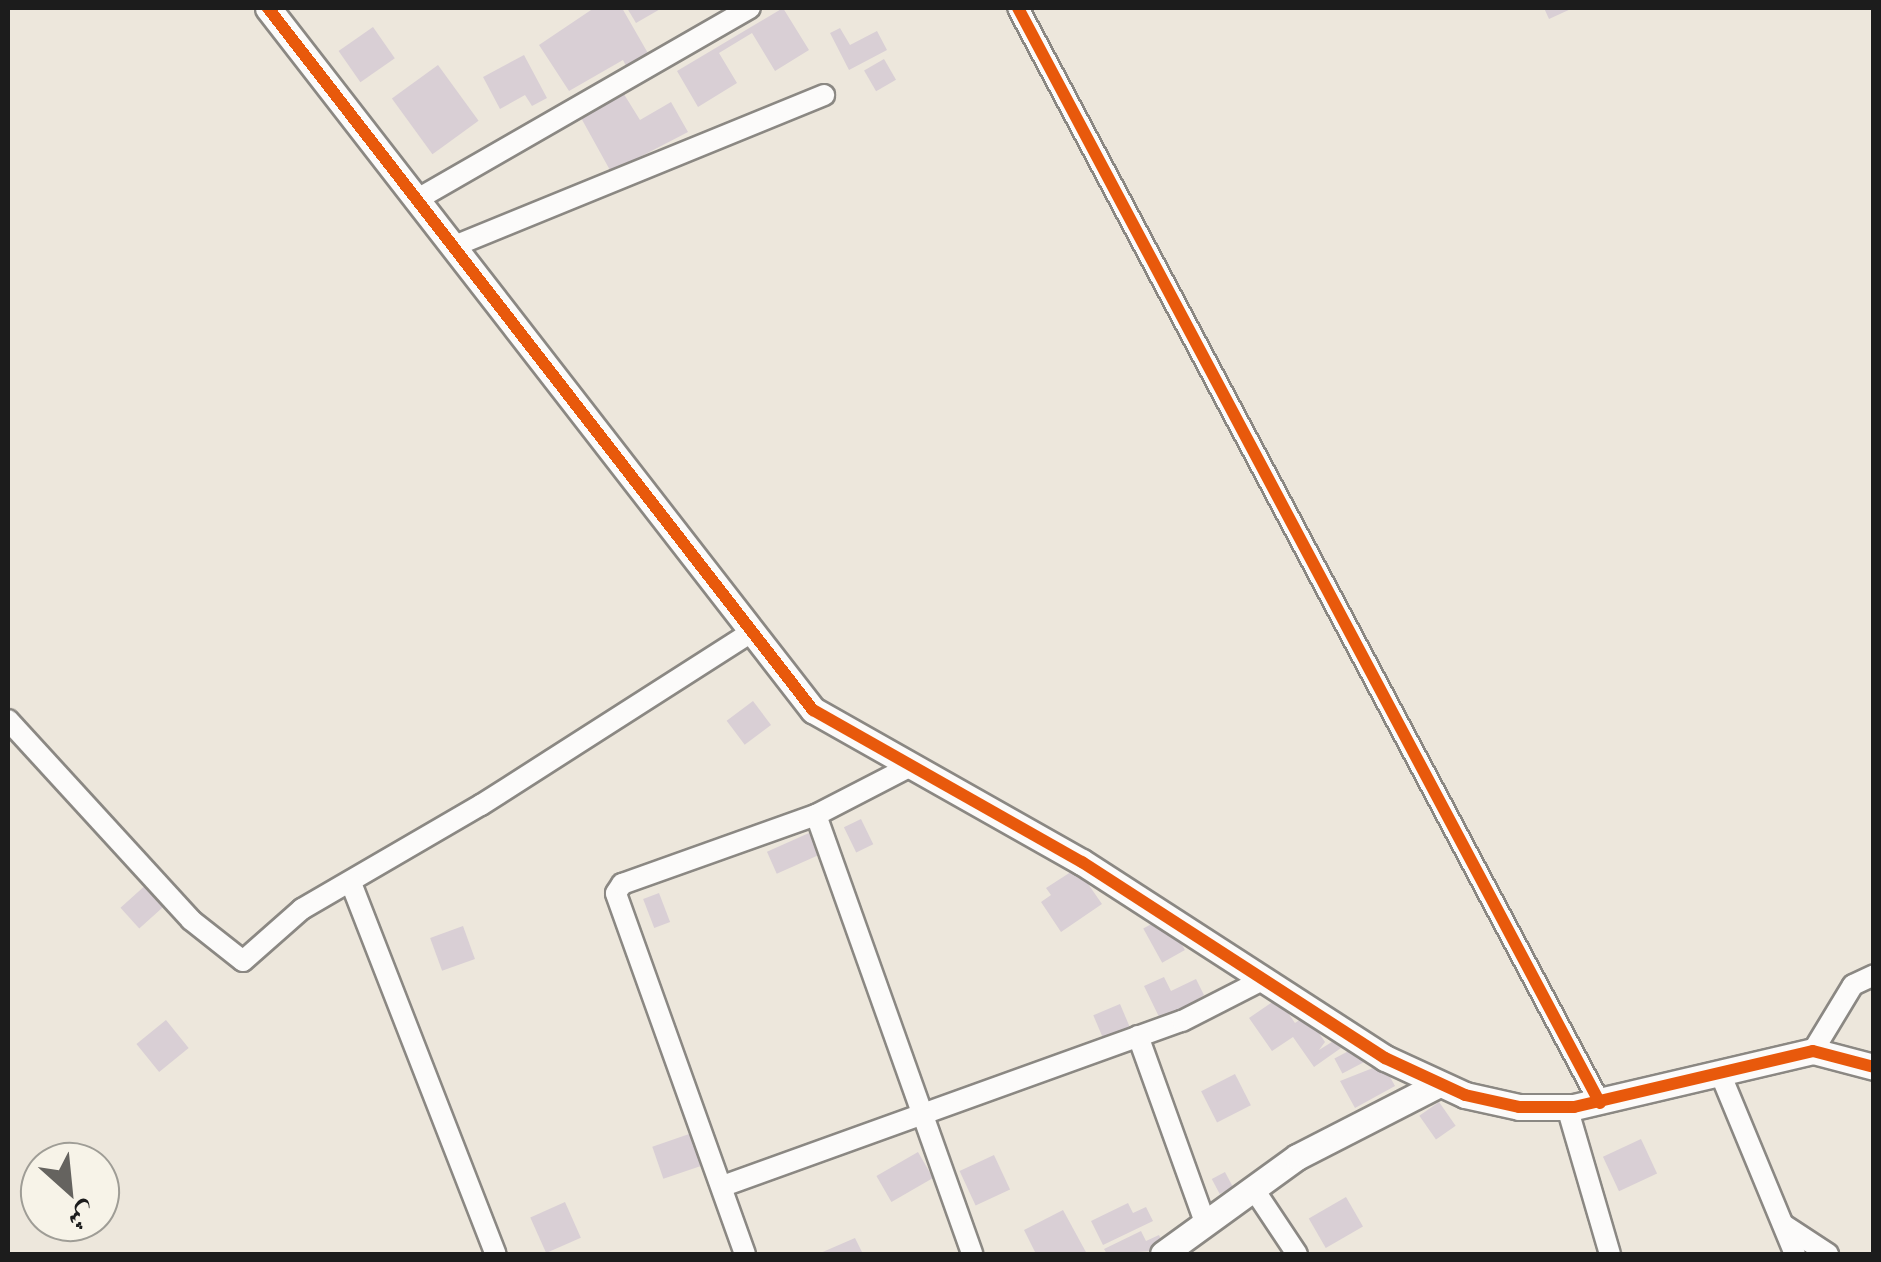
<!DOCTYPE html>
<meta charset="utf-8">
<style>
body{margin:0}
#map{position:relative;width:1881px;height:1262px;overflow:hidden;background:#ede7dc;font-family:"Libre Caslon Text",Amiri,serif}
div>[style]{position:absolute}
[style*='--x']{left:calc(var(--x)*1px);top:calc(var(--y)*1px);width:calc(var(--w)*1px);rotate:calc(var(--a)*1deg)}
.building>*{inset:0;background:#d9cfd5;transform-origin:0 0}
.roads{filter:drop-shadow(2px 0 #8b8883) drop-shadow(-2px 0 #8b8883) drop-shadow(0 2px #8b8883) drop-shadow(0 -2px #8b8883)}
.minor>*{height:20px;margin:-10px;padding:0 10px;transform-origin:10px;border-radius:10px;background:#fcfbfa}
.tertiary>*{height:25px;margin:-12.5px;padding:0 12.5px;transform-origin:12.5px;border-radius:12.5px;background:#fcfbfa}
.cycleway>*{height:12px;margin:-6px;padding:0 6px;transform-origin:6px;border-radius:6px;background:#e8590c}
span{translate:-50% -50%;white-space:nowrap;text-align:center;line-height:1.15;-webkit-text-stroke:8px #f7f3e8;paint-order:stroke}
.frame{position:absolute;inset:0;border:10px solid #1c1c1c;pointer-events:none}
.north{position:absolute;left:20px;top:1142px;width:100px;height:100px;box-sizing:border-box;background:#f7f3e8;border:2px solid #9f9d96;border-radius:50%;rotate:153deg;font-size:28px;font-weight:700;line-height:40px;text-align:center;color:#1c1c1c}
.north::after{content:'';display:block;margin:auto;width:35px;height:45px;background:#65635f;clip-path:polygon(50% 0,100% 100%,50% 72%,0 100%)}
</style>
<div id="map">
<div class="building">
<div style="clip-path:polygon(594px 8px,622px 8px,649px 55px,627px 68px,623px 60px,569px 91px,539px 45px)"></div>
<div style="clip-path:polygon(627px 8px,662px 8px,636px 23px)"></div>
<div style="clip-path:polygon(783px 8px,809px 50px,775px 71px,752px 33px,719px 53px,737px 83px,698px 107px,677px 71px)"></div>
<div style="clip-path:polygon(1544px 8px,1573px 8px,1549px 19px)"></div>
<div style="left:373px;top:27px;width:38px;height:42px;rotate:55deg"></div>
<div style="clip-path:polygon(840px 28px,850px 45px,877px 31px,887px 50px,849px 70px,830px 33px)"></div>
<div style="clip-path:polygon(524px 55px,547px 98px,532px 106px,525px 95px,500px 109px,483px 77px)"></div>
<div style="left:884px;top:59px;width:24px;height:23px;rotate:60deg"></div>
<div style="left:438px;top:65px;width:69px;height:57px;rotate:54deg"></div>
<div style="clip-path:polygon(622px 91px,640px 120px,671px 102px,688px 132px,611px 172px,580px 116px)"></div>
<div style="left:753px;top:701px;width:30px;height:33px;rotate:53deg"></div>
<div style="left:861px;top:819px;width:28px;height:19px;rotate:64deg"></div>
<div style="left:809px;top:833px;width:24px;height:46px;rotate:66deg"></div>
<div style="clip-path:polygon(1077px 868px,1102px 904px,1061px 932px,1041px 902px,1051px 895px,1046px 888px)"></div>
<div style="left:148px;top:883px;width:28px;height:37px;rotate:48deg"></div>
<div style="left:659px;top:893px;width:31px;height:17px;rotate:69deg"></div>
<div style="left:1166px;top:916px;width:39px;height:26px;rotate:61deg"></div>
<div style="left:463px;top:926px;width:35px;height:35px;rotate:70deg"></div>
<div style="clip-path:polygon(1164px 977px,1171px 991px,1196px 979px,1204px 995px,1162px 1023px,1144px 986px)"></div>
<div style="clip-path:polygon(1278px 998px,1295px 1023px,1307px 1015px,1325px 1042px,1319px 1050px,1335px 1040px,1341px 1048px,1314px 1067px,1293px 1037px,1272px 1051px,1249px 1018px)"></div>
<div style="left:1120px;top:1004px;width:25px;height:29px;rotate:67deg"></div>
<div style="left:166px;top:1020px;width:36px;height:38px;rotate:51deg"></div>
<div style="left:1360px;top:1045px;width:17px;height:29px;rotate:62deg"></div>
<div style="clip-path:polygon(1383px 1064px,1395px 1086px,1355px 1108px,1340px 1081px)"></div>
<div style="left:1235px;top:1074px;width:35px;height:38px;rotate:63deg"></div>
<div style="left:1439px;top:1102px;width:29px;height:24px;rotate:55deg"></div>
<div style="left:692px;top:1133px;width:34px;height:42px;rotate:71deg"></div>
<div style="left:1641px;top:1139px;width:38px;height:42px;rotate:65deg"></div>
<div style="left:918px;top:1152px;width:30px;height:48px;rotate:60deg"></div>
<div style="left:994px;top:1155px;width:38px;height:38px;rotate:65deg"></div>
<div style="left:1225px;top:1172px;width:17px;height:15px;rotate:62deg"></div>
<div style="left:1346px;top:1197px;width:34px;height:43px;rotate:60deg"></div>
<div style="left:565px;top:1202px;width:39px;height:38px;rotate:66deg"></div>
<div style="clip-path:polygon(1128px 1203px,1133px 1213px,1146px 1207px,1153px 1221px,1103px 1245px,1091px 1221px)"></div>
<div style="clip-path:polygon(1063px 1210px,1087px 1254px,1036px 1254px,1024px 1230px)"></div>
<div style="clip-path:polygon(1141px 1231px,1146px 1241px,1159px 1235px,1166px 1250px,1107px 1254px,1104px 1249px)"></div>
<div style="clip-path:polygon(855px 1238px,863px 1254px,818px 1254px)"></div>
</div>
<div class="roads">
<div class="minor">
<div style="--x:1018;--y:8;--w:1240;--a:62.01"></div>
<div style="--x:416;--y:200;--w:385;--a:-29.9"></div>
<div style="--x:452;--y:247;--w:402;--a:-22.2"></div>
<div style="--x:8;--y:720;--w:271;--a:47.5"></div>
<div style="--x:191;--y:920;--w:66;--a:38.3"></div>
<div style="--x:243;--y:961;--w:79;--a:-41.4"></div>
<div style="--x:302;--y:909;--w:207;--a:-30.2"></div>
<div style="--x:481;--y:805;--w:319;--a:-32.6"></div>
<div style="--x:816;--y:815;--w:466;--a:70.4"></div>
<div style="--x:351;--y:883;--w:398;--a:68.7"></div>
<div style="--x:1138;--y:1036;--w:198;--a:70.2"></div>
<div style="--x:1813;--y:1051;--w:77;--a:-58.8"></div>
<div style="--x:1853;--y:985;--w:23;--a:-25"></div>
<div style="--x:1720;--y:1073;--w:196;--a:67.5"></div>
<div style="--x:1567;--y:1107;--w:153;--a:73.7"></div>
<div style="--x:723;--y:1186;--w:488;--a:-19.8"></div>
<div style="--x:1182;--y:1021;--w:92;--a:-27.1"></div>
<div style="--x:1253;--y:1188;--w:79;--a:56.3"></div>
<div style="--x:1784;--y:1225;--w:53;--a:33.4"></div>
<div style="--x:745;--y:1254;--w:383;--a:-109.7"></div>
<div style="--x:616;--y:893;--w:11;--a:-56"></div>
<div style="--x:622;--y:884;--w:206;--a:-19.6"></div>
<div style="--x:816;--y:815;--w:107;--a:-27.3"></div>
</div>
<div class="tertiary">
<div style="--x:268;--y:8;--w:889;--a:52.18"></div>
<div style="--x:813;--y:710;--w:309;--a:29.5"></div>
<div style="--x:1082;--y:862;--w:361;--a:32.9"></div>
<div style="--x:1385;--y:1058;--w:88;--a:24.8"></div>
<div style="--x:1465;--y:1095;--w:55;--a:12.5"></div>
<div style="--x:1519;--y:1107;--w:55;--a:0"></div>
<div style="--x:1574;--y:1107;--w:245;--a:-13.2"></div>
<div style="--x:1813;--y:1051;--w:63;--a:14.7"></div>
<div style="--x:1163;--y:1254;--w:165;--a:-35.9"></div>
<div style="--x:1297;--y:1157;--w:157;--a:-27.2"></div>
</div>
</div>
<div class="cycleway">
<div style="--x:268;--y:8;--w:889;--a:52.18"></div>
<div style="--x:813;--y:710;--w:309;--a:29.5"></div>
<div style="--x:1082;--y:862;--w:361;--a:32.9"></div>
<div style="--x:1385;--y:1058;--w:88;--a:24.8"></div>
<div style="--x:1465;--y:1095;--w:55;--a:12.5"></div>
<div style="--x:1519;--y:1107;--w:55;--a:0"></div>
<div style="--x:1574;--y:1107;--w:245;--a:-13.2"></div>
<div style="--x:1813;--y:1051;--w:63;--a:14.7"></div>
<div style="--x:1018;--y:8;--w:1240;--a:62.01"></div>
</div>
<div class="frame"></div>
<div class="north">ش</div>
</div>
